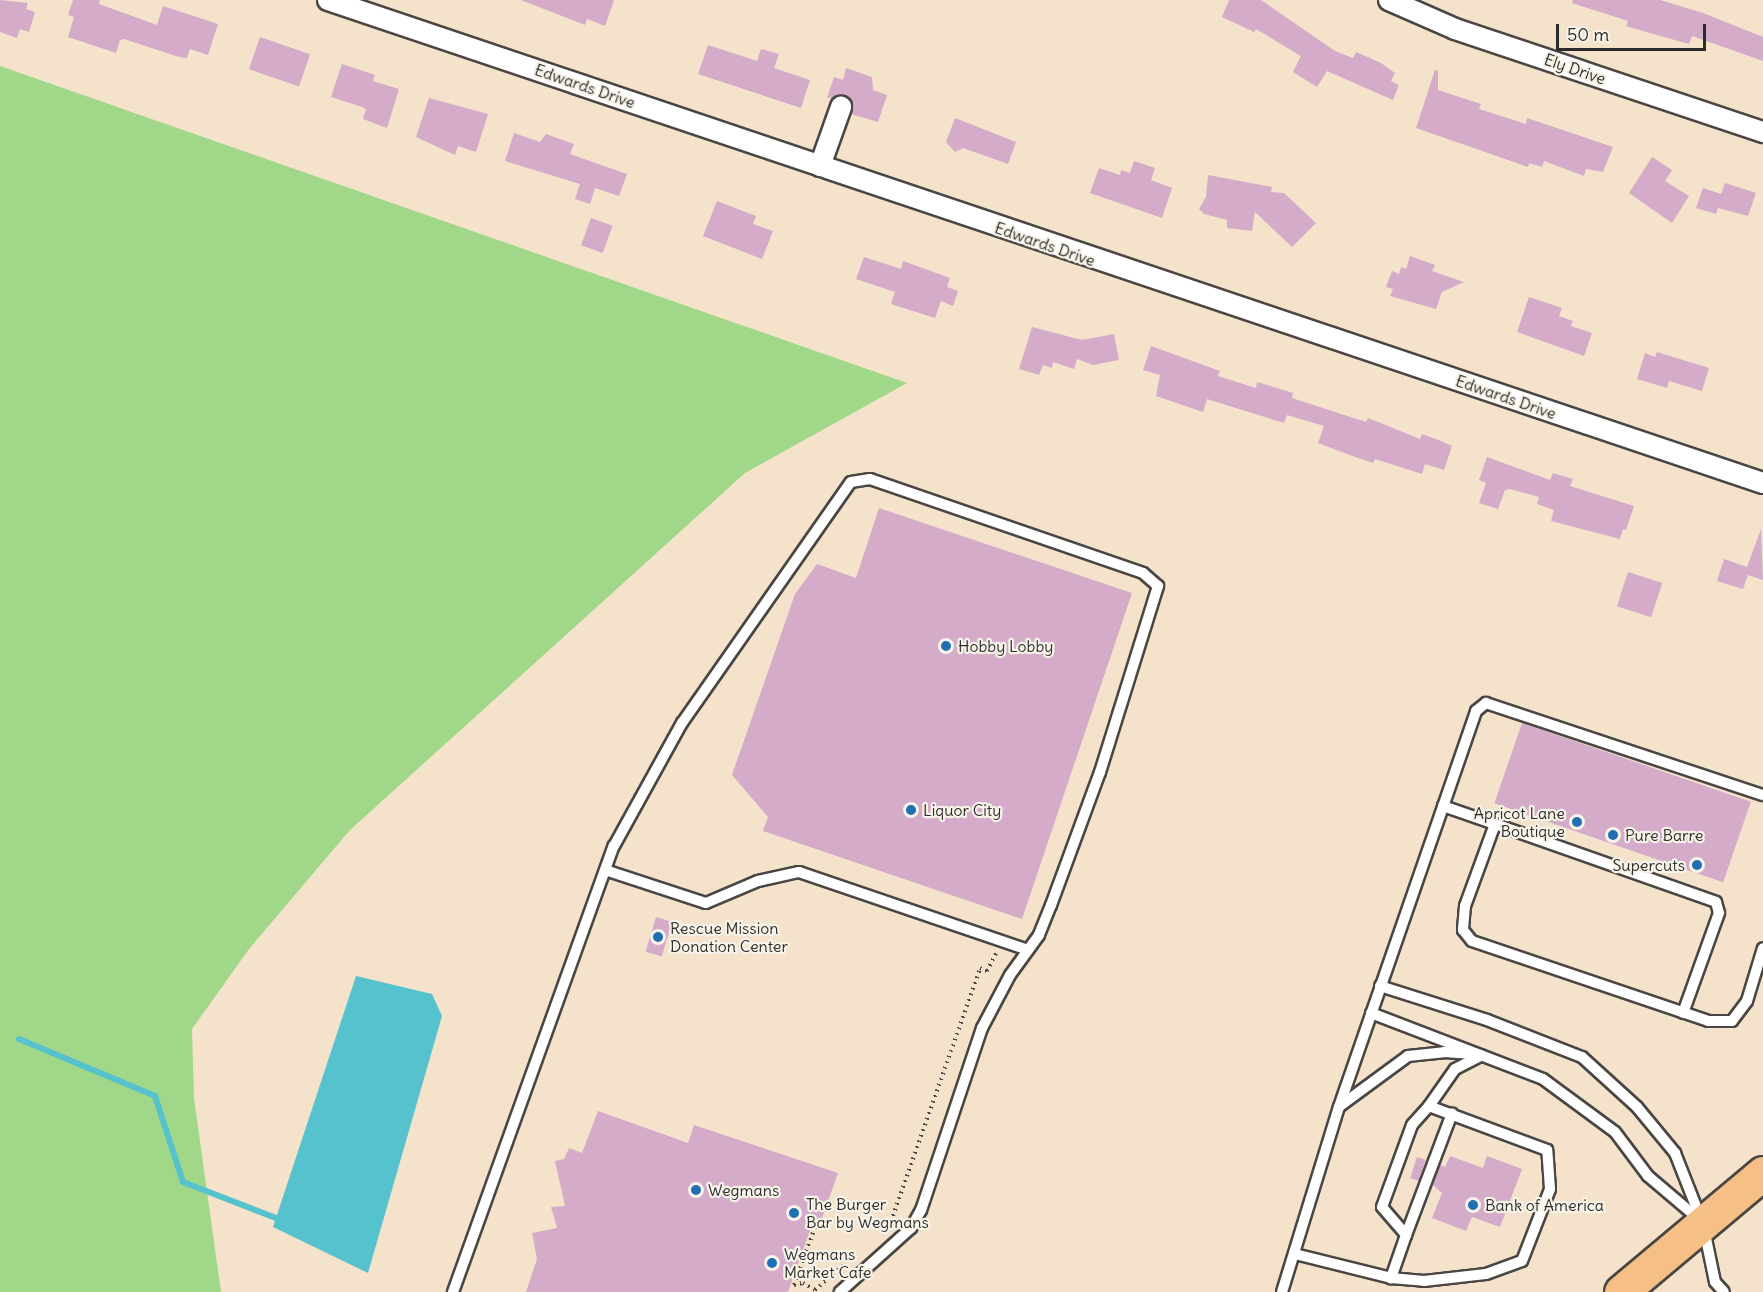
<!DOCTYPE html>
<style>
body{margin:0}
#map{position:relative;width:1763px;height:1292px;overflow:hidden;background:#f4e2cb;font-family:Delius,sans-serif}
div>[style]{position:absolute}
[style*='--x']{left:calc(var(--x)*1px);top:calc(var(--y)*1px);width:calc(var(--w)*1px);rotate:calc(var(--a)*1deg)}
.green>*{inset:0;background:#a0d789}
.water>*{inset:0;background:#55c2cd}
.stream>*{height:6px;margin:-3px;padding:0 3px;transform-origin:3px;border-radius:3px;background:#55c2cd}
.building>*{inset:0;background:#d4abc9;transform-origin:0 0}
.path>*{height:4px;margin-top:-2px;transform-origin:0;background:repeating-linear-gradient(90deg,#494643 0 1.5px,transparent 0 6px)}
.roads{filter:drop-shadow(2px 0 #494643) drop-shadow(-2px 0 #494643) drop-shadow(0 2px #494643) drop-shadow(0 -2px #494643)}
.service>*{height:10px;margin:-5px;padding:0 5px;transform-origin:5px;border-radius:5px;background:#fff}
.minor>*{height:20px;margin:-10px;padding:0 10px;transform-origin:10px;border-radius:10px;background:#fff}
.trunk>*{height:33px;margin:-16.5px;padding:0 16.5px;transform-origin:16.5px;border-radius:16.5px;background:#f5bf86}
.dots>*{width:16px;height:16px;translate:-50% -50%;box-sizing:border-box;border:3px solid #f7f3e8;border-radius:50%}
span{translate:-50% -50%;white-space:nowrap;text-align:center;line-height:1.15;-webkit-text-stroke:4.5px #f7f3e8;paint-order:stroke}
.street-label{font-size:16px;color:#2b2b2b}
.poi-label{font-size:16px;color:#2b2b2b}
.left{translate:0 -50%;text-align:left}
.right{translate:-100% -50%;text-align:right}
.scale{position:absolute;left:1556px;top:24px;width:150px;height:27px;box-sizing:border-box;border:3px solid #2b2b2b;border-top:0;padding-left:8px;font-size:18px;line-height:21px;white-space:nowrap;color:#2b2b2b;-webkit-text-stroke:4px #f7f3e8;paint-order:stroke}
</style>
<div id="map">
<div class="green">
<div style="clip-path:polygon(0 66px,907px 383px,745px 473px,350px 830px,249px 949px,192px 1029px,194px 1098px,221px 1292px,0 1292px)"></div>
</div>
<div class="water">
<div style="clip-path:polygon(356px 976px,432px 994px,442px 1016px,368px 1273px,273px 1227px)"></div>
</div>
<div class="stream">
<div style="--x:19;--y:1039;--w:147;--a:22.7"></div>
<div style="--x:155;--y:1096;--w:90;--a:72"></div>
<div style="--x:183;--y:1182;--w:100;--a:21.2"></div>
</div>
<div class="building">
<div style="clip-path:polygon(0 0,28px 3px,26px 9px,35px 12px,29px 32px,20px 29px,17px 38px,0 32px)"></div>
<div style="clip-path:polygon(73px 0,100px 0,99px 4px,157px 25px,163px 6px,218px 24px,208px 55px,190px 49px,187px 58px,179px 57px,124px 39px,120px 40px,116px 53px,68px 37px,74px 17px,68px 15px)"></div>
<div style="clip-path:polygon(521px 0,614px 0,605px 26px,587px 19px,585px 25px)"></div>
<div style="clip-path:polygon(1229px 0,1261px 0,1335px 51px,1353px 58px,1356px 52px,1381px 63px,1395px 73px,1391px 81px,1399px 85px,1393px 100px,1327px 71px,1317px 87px,1293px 72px,1301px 56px,1256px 29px,1254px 32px,1222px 17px)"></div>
<div style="clip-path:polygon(1573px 0,1660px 0,1703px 13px,1763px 37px,1763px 61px,1692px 36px,1689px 44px,1657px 35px,1626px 26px,1628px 21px,1572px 3px)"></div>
<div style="left:260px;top:37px;width:53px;height:34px;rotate:19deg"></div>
<div style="clip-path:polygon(708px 45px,757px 61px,761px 49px,779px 54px,774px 68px,810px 80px,801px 108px,698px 74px)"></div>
<div style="clip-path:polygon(342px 64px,375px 75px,373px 81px,399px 89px,387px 128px,363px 119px,366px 109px,362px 107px,331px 97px)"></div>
<div style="clip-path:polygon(846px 68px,872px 77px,873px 90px,887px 95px,878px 122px,851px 114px,853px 104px,846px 96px,827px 98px,834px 77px,843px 80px)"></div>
<div style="clip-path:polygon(1435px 70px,1438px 71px,1438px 90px,1481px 104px,1479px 109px,1526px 124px,1527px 118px,1613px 147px,1603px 172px,1586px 169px,1584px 176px,1544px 161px,1542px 167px,1529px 163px,1528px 167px,1416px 128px)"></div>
<div style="clip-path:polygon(429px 98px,488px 114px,476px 152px,458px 146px,455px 155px,416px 137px)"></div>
<div style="clip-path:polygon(955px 118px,1016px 142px,1008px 164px,963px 148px,955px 152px,946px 142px)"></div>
<div style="clip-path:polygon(514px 133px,540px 142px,546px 134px,574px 144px,570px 154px,627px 174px,619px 196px,595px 188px,590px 204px,575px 199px,580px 184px,505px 161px)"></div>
<div style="clip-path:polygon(1652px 157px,1672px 170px,1665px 181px,1689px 196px,1672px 223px,1629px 193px)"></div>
<div style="clip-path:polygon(1134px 161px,1155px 168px,1151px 180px,1172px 188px,1162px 218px,1090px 193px,1099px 168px,1120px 175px,1121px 170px,1130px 173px)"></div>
<div style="clip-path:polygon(1208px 175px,1272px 187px,1271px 192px,1284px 193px,1316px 223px,1292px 247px,1255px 212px,1252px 231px,1227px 228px,1227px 220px,1204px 214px,1199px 209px,1206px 197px)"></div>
<div style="clip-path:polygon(1725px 183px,1756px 193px,1748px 216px,1718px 208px,1716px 214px,1696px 208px,1703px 188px,1721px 194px)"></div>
<div style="clip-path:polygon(717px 201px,756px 216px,753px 224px,773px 231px,762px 259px,703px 236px)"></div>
<div style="left:591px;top:218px;width:23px;height:29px;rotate:20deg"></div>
<div style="clip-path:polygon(1410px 256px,1435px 265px,1432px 271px,1464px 282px,1442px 292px,1436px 309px,1390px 296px,1393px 289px,1386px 287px,1392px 271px,1399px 274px,1401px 267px,1406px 269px)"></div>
<div style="clip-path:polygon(864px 257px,901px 269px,903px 261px,950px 278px,947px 287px,958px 291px,953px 306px,941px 301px,935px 318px,891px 304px,895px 292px,856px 279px)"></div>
<div style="clip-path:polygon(1529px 297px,1562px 308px,1559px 316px,1573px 321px,1571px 326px,1592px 333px,1584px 356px,1517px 332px)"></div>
<div style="clip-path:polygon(1032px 327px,1082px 340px,1114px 334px,1119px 360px,1093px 365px,1077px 359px,1074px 369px,1053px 362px,1052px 368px,1043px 365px,1039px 375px,1019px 369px)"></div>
<div style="clip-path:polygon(1151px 346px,1220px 371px,1218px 376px,1256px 388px,1257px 382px,1277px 388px,1293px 393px,1292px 398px,1366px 422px,1368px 418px,1420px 439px,1422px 434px,1441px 441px,1452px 446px,1444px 470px,1425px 464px,1422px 474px,1375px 459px,1373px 463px,1358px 458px,1318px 443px,1324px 426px,1287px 415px,1284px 423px,1207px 399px,1203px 412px,1156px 396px,1160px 375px,1143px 370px)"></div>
<div style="clip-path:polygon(1657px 352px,1709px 368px,1702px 391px,1669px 381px,1667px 388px,1637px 379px,1645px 353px,1655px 357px)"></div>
<div style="clip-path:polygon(1487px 457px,1550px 480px,1553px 473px,1573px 479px,1570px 486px,1634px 506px,1626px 530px,1623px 529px,1620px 539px,1551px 521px,1554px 510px,1537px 504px,1539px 497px,1510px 489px,1505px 490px,1498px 509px,1479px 503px,1486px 483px,1479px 480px)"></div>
<div style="clip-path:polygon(879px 508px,1132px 593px,1022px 919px,763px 831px,768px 817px,732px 775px,795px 594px,817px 564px,856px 578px)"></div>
<div style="clip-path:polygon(1761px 529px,1763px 580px,1748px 575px,1743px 589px,1717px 581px,1724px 559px,1747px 567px)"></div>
<div style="left:1628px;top:572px;width:36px;height:36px;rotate:18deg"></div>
<div style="left:1522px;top:723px;width:242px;height:85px;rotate:19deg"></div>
<div style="left:656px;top:917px;width:17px;height:36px;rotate:17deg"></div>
<div style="clip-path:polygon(598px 1111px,688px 1143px,694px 1125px,838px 1173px,821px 1221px,814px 1219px,788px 1292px,526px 1292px,537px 1259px,532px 1233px,557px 1228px,551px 1207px,565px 1206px,555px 1161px,564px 1159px,569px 1148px,582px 1153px)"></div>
<div style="clip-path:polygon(1450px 1156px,1483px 1168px,1487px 1156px,1522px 1169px,1500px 1227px,1472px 1217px,1466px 1231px,1432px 1218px,1442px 1193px,1433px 1185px,1440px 1165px,1445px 1167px)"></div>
<div style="left:1417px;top:1157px;width:9px;height:22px;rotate:18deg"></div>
</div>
<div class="path">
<div style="--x:889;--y:1227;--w:275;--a:-70.6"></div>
<div style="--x:980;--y:968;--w:8;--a:23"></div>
<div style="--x:987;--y:971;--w:20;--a:-63"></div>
<div style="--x:794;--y:1285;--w:9;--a:-13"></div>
<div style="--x:803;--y:1283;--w:14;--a:30"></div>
<div style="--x:815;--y:1290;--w:38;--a:-41"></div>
<div style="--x:794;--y:1285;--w:62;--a:-70.1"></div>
<div style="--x:815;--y:1227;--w:4;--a:-166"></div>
</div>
<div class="roads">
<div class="service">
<div style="--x:1443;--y:806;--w:55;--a:19.1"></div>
<div style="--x:1495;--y:824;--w:87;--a:110.1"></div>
<div style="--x:1465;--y:906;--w:24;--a:95"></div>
<div style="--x:1463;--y:930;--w:14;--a:51"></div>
<div style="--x:1472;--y:941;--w:249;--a:18.7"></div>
<div style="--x:1708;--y:1021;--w:24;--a:0"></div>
<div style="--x:1732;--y:1021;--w:25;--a:-53"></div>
<div style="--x:1747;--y:1001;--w:55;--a:-73.2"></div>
<div style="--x:1495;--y:824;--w:234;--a:19.4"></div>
<div style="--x:1716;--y:902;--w:11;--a:75"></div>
<div style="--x:1719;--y:913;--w:106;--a:109.8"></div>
<div style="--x:605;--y:870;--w:106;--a:18.1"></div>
<div style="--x:706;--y:903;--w:56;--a:-22.9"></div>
<div style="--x:758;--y:881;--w:42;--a:-12.4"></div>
<div style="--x:799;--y:872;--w:242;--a:18.8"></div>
<div style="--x:1380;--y:986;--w:112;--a:17.6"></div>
<div style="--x:1487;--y:1020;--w:102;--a:21.3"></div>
<div style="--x:1582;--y:1057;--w:74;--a:42.3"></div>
<div style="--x:1637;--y:1107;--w:60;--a:50.4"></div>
<div style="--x:1675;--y:1153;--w:76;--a:68.5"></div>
<div style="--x:1703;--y:1224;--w:59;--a:78.3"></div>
<div style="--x:1715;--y:1282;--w:13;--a:48"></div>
<div style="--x:1371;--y:1013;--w:184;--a:21"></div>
<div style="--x:1543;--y:1079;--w:89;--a:36.4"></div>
<div style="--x:1615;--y:1132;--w:55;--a:53.1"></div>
<div style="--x:1648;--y:1176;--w:70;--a:40.3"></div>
<div style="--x:1340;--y:1106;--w:84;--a:-36.3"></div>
<div style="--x:1408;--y:1056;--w:36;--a:-6"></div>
<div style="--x:1444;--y:1052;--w:29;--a:4"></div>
<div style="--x:1429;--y:1106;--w:45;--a:-54.9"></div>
<div style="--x:1455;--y:1069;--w:30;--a:-27"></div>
<div style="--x:1406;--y:1235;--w:130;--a:-69.3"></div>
<div style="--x:1295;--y:1254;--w:99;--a:14"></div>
<div style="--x:1391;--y:1278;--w:33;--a:5"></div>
<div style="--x:1424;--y:1281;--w:62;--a:-6.4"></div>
<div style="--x:1486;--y:1274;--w:38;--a:-20"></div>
<div style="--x:1522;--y:1261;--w:77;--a:-68.7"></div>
<div style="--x:1550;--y:1189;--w:39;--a:-94"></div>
<div style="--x:1547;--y:1150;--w:126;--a:-159.6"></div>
<div style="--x:1429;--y:1106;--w:25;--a:132"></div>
<div style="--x:1412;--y:1125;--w:87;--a:110.1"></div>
<div style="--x:1382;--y:1207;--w:37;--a:49"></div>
<div style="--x:1406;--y:1235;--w:46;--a:109.2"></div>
<div style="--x:453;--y:1292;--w:474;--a:-70.2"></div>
<div style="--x:614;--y:846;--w:141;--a:-61.1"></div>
<div style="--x:682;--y:723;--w:294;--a:-55"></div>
<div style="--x:851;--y:482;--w:19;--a:-9"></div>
<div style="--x:870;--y:479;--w:289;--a:19"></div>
<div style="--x:1143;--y:573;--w:20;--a:41"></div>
<div style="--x:1158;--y:586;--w:195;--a:107.3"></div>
<div style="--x:1100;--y:772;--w:142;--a:110.2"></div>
<div style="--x:1051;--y:905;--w:32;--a:112"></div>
<div style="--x:1039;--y:935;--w:49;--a:125.9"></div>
<div style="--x:1010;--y:975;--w:60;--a:117.8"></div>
<div style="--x:982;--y:1028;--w:192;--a:108.5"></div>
<div style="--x:921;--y:1210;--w:21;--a:119"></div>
<div style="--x:911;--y:1228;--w:96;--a:138"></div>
<div style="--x:1282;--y:1292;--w:194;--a:-72.9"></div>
<div style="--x:1339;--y:1107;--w:419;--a:-70.9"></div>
<div style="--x:1476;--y:711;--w:13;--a:-39"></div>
<div style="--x:1486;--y:703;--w:292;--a:18.4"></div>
</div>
<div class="minor">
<div style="--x:328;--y:0;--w:1514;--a:18.6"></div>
<div style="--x:1389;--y:0;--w:72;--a:23.7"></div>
<div style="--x:1455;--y:29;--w:325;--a:18.5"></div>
<div style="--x:820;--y:166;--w:63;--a:-70.4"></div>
</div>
<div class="trunk">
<div style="--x:1621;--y:1292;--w:185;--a:-40"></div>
</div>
</div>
<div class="dots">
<div style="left:946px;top:646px;background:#1f6fb2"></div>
<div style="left:911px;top:810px;background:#1f6fb2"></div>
<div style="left:1577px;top:822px;background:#1f6fb2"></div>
<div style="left:1613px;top:835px;background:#1f6fb2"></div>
<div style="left:1697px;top:865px;background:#1f6fb2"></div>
<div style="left:658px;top:937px;background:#1f6fb2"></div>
<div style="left:696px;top:1190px;background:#1f6fb2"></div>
<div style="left:1473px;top:1205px;background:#1f6fb2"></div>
<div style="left:794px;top:1213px;background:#1f6fb2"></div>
<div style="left:772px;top:1263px;background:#1f6fb2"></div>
</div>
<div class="street-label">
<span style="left:1575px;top:69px;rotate:19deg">Ely Drive</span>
<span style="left:585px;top:86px;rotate:19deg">Edwards Drive</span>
<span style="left:1045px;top:244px;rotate:19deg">Edwards Drive</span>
<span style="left:1506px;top:397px;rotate:19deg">Edwards Drive</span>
</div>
<div class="poi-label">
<span class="left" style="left:958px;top:646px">Hobby Lobby</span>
<span class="left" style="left:923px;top:810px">Liquor City</span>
<span class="right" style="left:1565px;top:822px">Apricot Lane<br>Boutique</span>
<span class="left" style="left:1625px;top:835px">Pure Barre</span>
<span class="right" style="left:1685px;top:865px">Supercuts</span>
<span class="left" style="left:670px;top:937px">Rescue Mission<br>Donation Center</span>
<span class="left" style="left:708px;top:1190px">Wegmans</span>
<span class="left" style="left:806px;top:1213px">The Burger<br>Bar by Wegmans</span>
<span class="left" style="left:1485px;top:1205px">Bank of America</span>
<span class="left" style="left:784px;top:1263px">Wegmans<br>Market Cafe</span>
</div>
<div class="scale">50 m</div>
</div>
